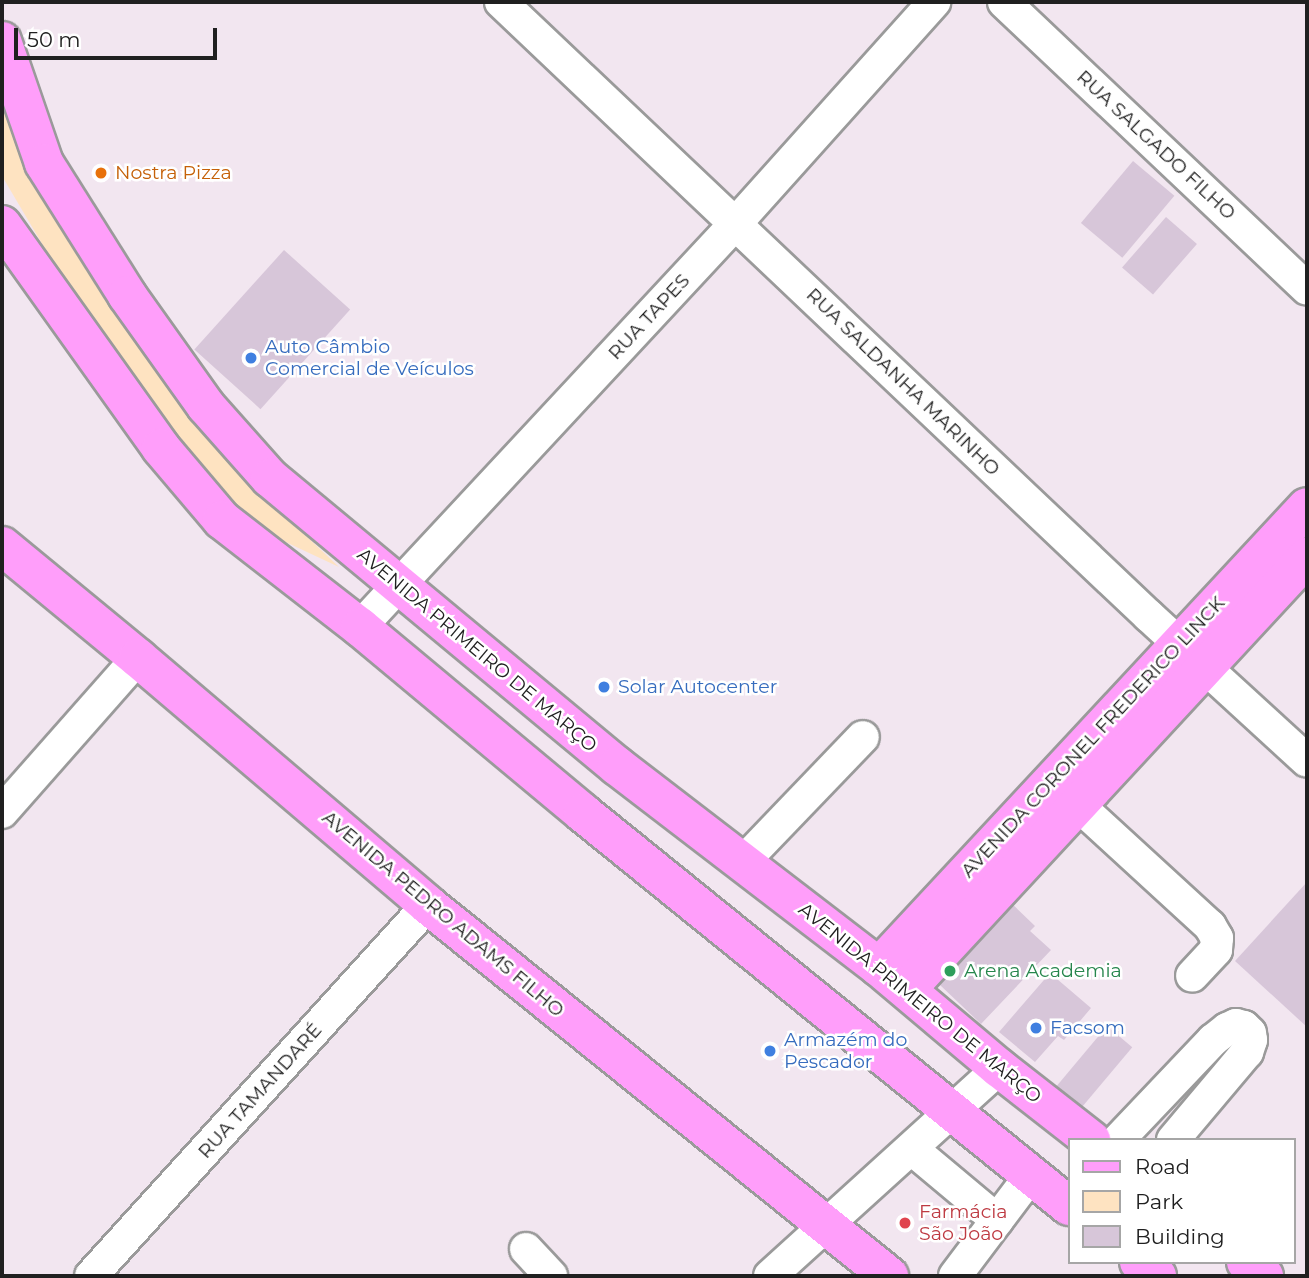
<!DOCTYPE html>
<meta charset="utf-8">
<style>
body{margin:0}
#map{position:relative;width:1309px;height:1278px;overflow:hidden;background:#f2e6f0;font-family:Montserrat,sans-serif}
div>[style]{position:absolute}
[style*='--x']{left:calc(var(--x)*1px);top:calc(var(--y)*1px);width:calc(var(--w)*1px);rotate:calc(var(--a)*1deg)}
.park>*{inset:0;background:#fee3c1}
.building>*{inset:0;background:#d7c6d9;transform-origin:0 0}
.roads{filter:drop-shadow(2px 0 #9a9a9a) drop-shadow(-2px 0 #9a9a9a) drop-shadow(0 2px #9a9a9a) drop-shadow(0 -2px #9a9a9a)}
.minor>*{height:32px;margin:-16px;padding:0 16px;transform-origin:16px;border-radius:16px;background:#fff}
.major>*{height:38px;margin:-19px;padding:0 19px;transform-origin:19px;border-radius:19px;background:#ff9efa}
.dots>*{width:19px;height:19px;translate:-50% -50%;box-sizing:border-box;border:4px solid #fff;border-radius:50%}
span{translate:-50% -50%;white-space:nowrap;text-align:center;line-height:1.15;-webkit-text-stroke:5px #fff;paint-order:stroke}
.street-label{font-size:19px;color:#202020}
.food-label{font-size:19px;color:#c56008}
.left{translate:0 -50%;text-align:left}
.shop-label{font-size:19px;color:#366cbe}
.leisure-label{font-size:19px;color:#27864d}
.health-label{font-size:19px;color:#be3a42}
.frame{position:absolute;inset:0;border:4px solid #202020;pointer-events:none}
.legend{position:absolute;left:1068px;top:1138px;width:228px;height:126px;box-sizing:border-box;background:#fff;border:2px solid #a6a6a6;margin:0;padding:9px 12px;list-style:none;font-size:21px;color:#202020}
.legend li{display:flex;align-items:center;gap:14px;height:35px}
.legend b{width:35px;border:2px solid #a6a6a6}
.scale{position:absolute;left:14px;top:28px;width:203px;height:32px;box-sizing:border-box;border:4px solid #202020;border-top:0;padding-left:9px;font-size:21px;line-height:24px;white-space:nowrap;color:#202020;-webkit-text-stroke:5px #fff;paint-order:stroke}
</style>
<div id="map">
<div class="park">
<div style="clip-path:polygon(2px 77px,264px 496px,339px 567px,260px 530px,184px 450px,106px 352px,2px 176px)"></div>
</div>
<div class="building">
<div style="left:1133px;top:161px;width:54px;height:81px;rotate:40deg"></div>
<div style="left:1166px;top:217px;width:41px;height:67px;rotate:41deg"></div>
<div style="left:284px;top:250px;width:89px;height:134px;rotate:42deg"></div>
<div style="clip-path:polygon(1307px 882px,1307px 1027px,1235px 961px)"></div>
<div style="clip-path:polygon(1007px 899px,1035px 926px,1030px 931px,1051px 950px,981px 1024px,940px 985px,943px 965px)"></div>
<div style="clip-path:polygon(1050px 973px,1091px 1008px,1064px 1040px,1058px 1036px,1035px 1062px,999px 1032px)"></div>
<div style="left:1107px;top:1026px;width:33px;height:87px;rotate:40deg"></div>
</div>
<div class="roads">
<div class="minor">
<div style="--x:501;--y:2;--w:893;--a:43.46"></div>
<div style="--x:1149;--y:616;--w:214;--a:42.5"></div>
<div style="--x:1004;--y:2;--w:417;--a:43.4"></div>
<div style="--x:360;--y:627;--w:552;--a:-47.06"></div>
<div style="--x:736;--y:223;--w:297;--a:-48.1"></div>
<div style="--x:1078;--y:805;--w:179;--a:42.5"></div>
<div style="--x:1210;--y:926;--w:14;--a:60"></div>
<div style="--x:1217;--y:938;--w:12;--a:95"></div>
<div style="--x:1216;--y:950;--w:35;--a:133"></div>
<div style="--x:2;--y:812;--w:205;--a:-48.6"></div>
<div style="--x:743;--y:862;--w:173;--a:-46.2"></div>
<div style="--x:1118;--y:1140;--w:138;--a:-46.5"></div>
<div style="--x:1213;--y:1040;--w:18;--a:-38"></div>
<div style="--x:1227;--y:1029;--w:10;--a:-24"></div>
<div style="--x:1236;--y:1025;--w:8;--a:14"></div>
<div style="--x:1244;--y:1027;--w:8;--a:45"></div>
<div style="--x:1250;--y:1033;--w:7;--a:82"></div>
<div style="--x:1251;--y:1040;--w:13;--a:108"></div>
<div style="--x:1247;--y:1052;--w:115;--a:130.1"></div>
<div style="--x:912;--y:1149;--w:111;--a:39.9"></div>
<div style="--x:526;--y:1249;--w:37;--a:47"></div>
<div style="--x:91;--y:1276;--w:501;--a:-47.75"></div>
<div style="--x:770;--y:1276;--w:309;--a:-42.2"></div>
<div style="--x:955;--y:1276;--w:126;--a:-53"></div>
</div>
<div class="major">
<div style="--x:2;--y:41;--w:129;--a:71"></div>
<div style="--x:44;--y:163;--w:156;--a:57.8"></div>
<div style="--x:127;--y:295;--w:136;--a:54.6"></div>
<div style="--x:206;--y:406;--w:96;--a:48.4"></div>
<div style="--x:270;--y:478;--w:451;--a:39.7"></div>
<div style="--x:617;--y:766;--w:330;--a:37.5"></div>
<div style="--x:879;--y:967;--w:157;--a:40.1"></div>
<div style="--x:999;--y:1068;--w:117;--a:38"></div>
<div style="--x:2;--y:225;--w:274;--a:54.5"></div>
<div style="--x:161;--y:448;--w:94;--a:49.7"></div>
<div style="--x:222;--y:520;--w:175;--a:37.8"></div>
<div style="--x:360;--y:627;--w:290;--a:39.8"></div>
<div style="--x:583;--y:813;--w:625;--a:38.96"></div>
<div style="--x:2;--y:546;--w:176;--a:39.5"></div>
<div style="--x:138;--y:658;--w:381;--a:40.4"></div>
<div style="--x:428;--y:905;--w:592;--a:38.83"></div>
<div style="--x:879;--y:967;--w:628;--a:-47.06"></div>
<div style="--x:907;--y:989;--w:589;--a:-47.2"></div>
<div style="--x:1139;--y:1262;--w:23;--a:38"></div>
<div style="--x:1246;--y:1262;--w:23;--a:38"></div>
</div>
</div>
<div class="dots">
<div style="left:101px;top:173px;background:#e8710a"></div>
<div style="left:251px;top:358px;background:#3f7fe0"></div>
<div style="left:604px;top:687px;background:#3f7fe0"></div>
<div style="left:950px;top:971px;background:#2e9e5b"></div>
<div style="left:1036px;top:1028px;background:#3f7fe0"></div>
<div style="left:770px;top:1051px;background:#3f7fe0"></div>
<div style="left:905px;top:1223px;background:#e0444e"></div>
</div>
<div class="street-label">
<span style="left:1156px;top:145px;rotate:43deg">RUA SALGADO FILHO</span>
<span style="left:649px;top:317px;rotate:-47deg">RUA TAPES</span>
<span style="left:903px;top:382px;rotate:44deg">RUA SALDANHA MARINHO</span>
<span style="left:477px;top:650px;rotate:40deg">AVENIDA PRIMEIRO DE MARÇO</span>
<span style="left:1093px;top:737px;rotate:-47deg">AVENIDA CORONEL FREDERICO LINCK</span>
<span style="left:443px;top:914px;rotate:40deg">AVENIDA PEDRO ADAMS FILHO</span>
<span style="left:920px;top:1003px;rotate:39deg">AVENIDA PRIMEIRO DE MARÇO</span>
<span style="left:260px;top:1091px;rotate:-48deg">RUA TAMANDARÉ</span>
</div>
<div class="food-label">
<span class="left" style="left:115px;top:173px">Nostra Pizza</span>
</div>
<div class="shop-label">
<span class="left" style="left:265px;top:358px">Auto Câmbio<br>Comercial de Veículos</span>
<span class="left" style="left:618px;top:687px">Solar Autocenter</span>
<span class="left" style="left:1050px;top:1028px">Facsom</span>
<span class="left" style="left:784px;top:1051px">Armazém do<br>Pescador</span>
</div>
<div class="leisure-label">
<span class="left" style="left:964px;top:971px">Arena Academia</span>
</div>
<div class="health-label">
<span class="left" style="left:919px;top:1223px">Farmácia<br>São João</span>
</div>
<div class="frame"></div>
<ul class="legend">
<li><b style="height:9px;background:#ff9efa"></b>Road</li>
<li><b style="height:19px;background:#fee3c1"></b>Park</li>
<li><b style="height:19px;background:#d7c6d9"></b>Building</li>
</ul>
<div class="scale">50 m</div>
</div>
